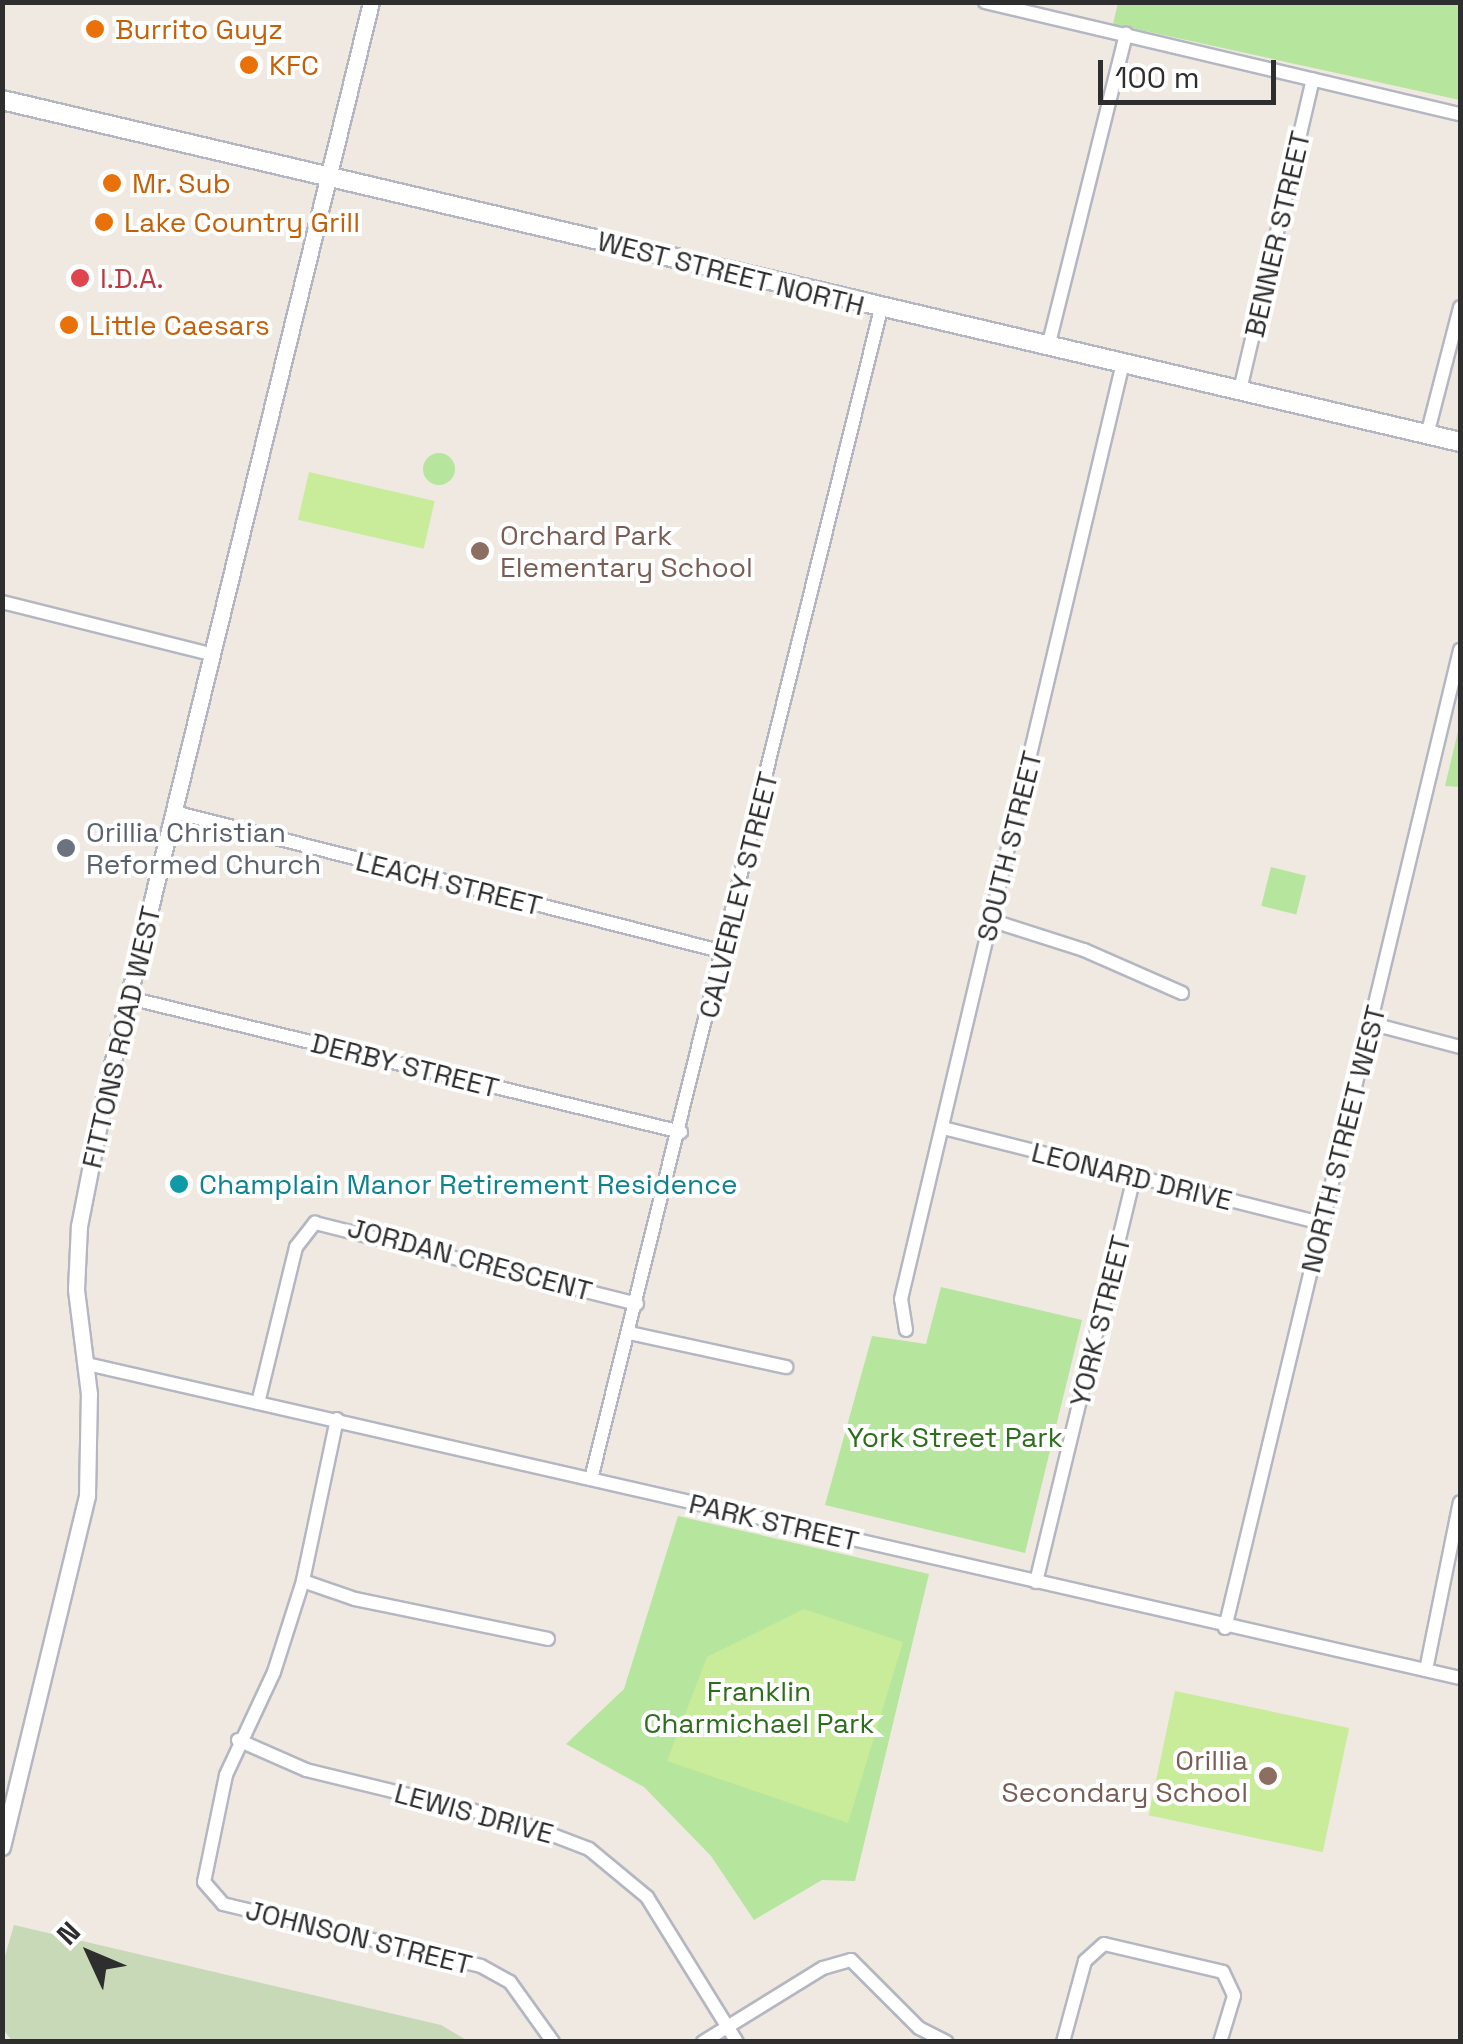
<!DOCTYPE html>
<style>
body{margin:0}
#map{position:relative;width:1463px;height:2044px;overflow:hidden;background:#efe9e1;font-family:"Space Grotesk",sans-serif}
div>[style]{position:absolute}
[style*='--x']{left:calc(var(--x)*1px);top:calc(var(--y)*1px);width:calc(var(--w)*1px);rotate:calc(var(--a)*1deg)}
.green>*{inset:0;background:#b6e59e;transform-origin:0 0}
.round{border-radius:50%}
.cemetery>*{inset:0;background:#c8d9b8}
.pitch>*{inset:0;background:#c9ec9a;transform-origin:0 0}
.roads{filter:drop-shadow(2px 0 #b4b7c1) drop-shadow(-2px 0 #b4b7c1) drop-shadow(0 2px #b4b7c1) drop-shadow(0 -2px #b4b7c1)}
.minor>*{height:12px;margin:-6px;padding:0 6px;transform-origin:6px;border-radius:6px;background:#fff}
.tertiary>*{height:15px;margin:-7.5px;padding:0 7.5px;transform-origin:7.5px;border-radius:7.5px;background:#fff}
.secondary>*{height:18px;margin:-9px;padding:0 9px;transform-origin:9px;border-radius:9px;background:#fff}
.dots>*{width:28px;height:28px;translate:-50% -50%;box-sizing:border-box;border:5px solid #fff;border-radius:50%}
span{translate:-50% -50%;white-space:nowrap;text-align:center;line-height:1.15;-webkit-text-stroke:8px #fff;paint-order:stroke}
.food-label{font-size:28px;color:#c56008}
.left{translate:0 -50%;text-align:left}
.street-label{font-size:28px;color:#2e2e2e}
.health-label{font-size:28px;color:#be3a42}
.education-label{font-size:28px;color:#785e54}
.right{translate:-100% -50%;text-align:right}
.worship-label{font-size:28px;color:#5b616d}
.culture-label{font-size:28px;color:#0d838f}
.park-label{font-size:28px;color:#2c6e1b}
.frame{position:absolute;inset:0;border:5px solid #2e2e2e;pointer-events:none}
.north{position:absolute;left:40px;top:1904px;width:100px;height:100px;-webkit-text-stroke:8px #fff;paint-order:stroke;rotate:314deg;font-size:28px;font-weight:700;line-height:40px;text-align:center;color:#2e2e2e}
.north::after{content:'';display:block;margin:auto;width:35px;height:45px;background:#2e2e2e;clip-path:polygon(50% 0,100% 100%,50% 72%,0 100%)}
.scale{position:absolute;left:1098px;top:60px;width:178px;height:45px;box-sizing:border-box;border:5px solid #2e2e2e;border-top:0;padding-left:12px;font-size:30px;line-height:35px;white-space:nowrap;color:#2e2e2e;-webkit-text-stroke:8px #fff;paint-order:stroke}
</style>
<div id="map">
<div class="green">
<div style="clip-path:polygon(1118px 3px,1460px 3px,1460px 100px,1113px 24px)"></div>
<div class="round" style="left:423px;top:453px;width:32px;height:32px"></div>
<div style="clip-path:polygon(1460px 723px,1460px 787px,1445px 786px)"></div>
<div style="left:1271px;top:867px;width:36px;height:40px;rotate:14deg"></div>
<div style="clip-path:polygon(941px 1287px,1082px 1320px,1025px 1553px,825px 1505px,872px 1336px,926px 1344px)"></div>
<div style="clip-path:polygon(678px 1516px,929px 1574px,855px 1881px,822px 1880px,754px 1920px,711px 1856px,644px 1787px,566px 1744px,624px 1689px)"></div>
</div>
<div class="cemetery">
<div style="clip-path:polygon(14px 1925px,441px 2025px,468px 2041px,12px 2041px,3px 2029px,2px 1966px)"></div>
</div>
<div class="pitch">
<div style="left:309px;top:472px;width:129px;height:49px;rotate:13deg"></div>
<div style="clip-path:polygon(804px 1609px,903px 1642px,848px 1823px,667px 1761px,707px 1657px)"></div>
<div style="left:1175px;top:1691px;width:178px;height:127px;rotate:12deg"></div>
</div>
<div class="roads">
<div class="minor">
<div style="--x:985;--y:2;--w:488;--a:13.3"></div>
<div style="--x:1048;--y:347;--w:323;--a:-76"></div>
<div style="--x:1240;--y:390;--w:319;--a:-76.8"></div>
<div style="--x:1427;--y:435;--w:132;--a:-75.5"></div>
<div style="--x:2;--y:602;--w:214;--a:14"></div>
<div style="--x:174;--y:812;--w:568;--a:14.28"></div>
<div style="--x:990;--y:920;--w:99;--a:17.7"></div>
<div style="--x:1084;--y:950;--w:107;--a:23.7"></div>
<div style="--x:129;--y:998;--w:568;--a:13.64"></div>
<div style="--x:1373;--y:1024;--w:90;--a:14.8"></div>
<div style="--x:943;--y:1128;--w:391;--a:14.1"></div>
<div style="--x:906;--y:1330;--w:31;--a:-99"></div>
<div style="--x:901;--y:1299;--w:962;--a:-76.66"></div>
<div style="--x:629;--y:1333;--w:161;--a:12.2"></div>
<div style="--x:87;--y:1364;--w:1408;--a:12.88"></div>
<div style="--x:258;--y:1403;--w:161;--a:-76.3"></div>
<div style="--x:296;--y:1247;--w:31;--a:-52"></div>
<div style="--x:315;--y:1223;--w:332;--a:14.1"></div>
<div style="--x:337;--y:1419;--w:166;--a:101.9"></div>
<div style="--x:303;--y:1581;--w:96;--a:107.7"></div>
<div style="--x:274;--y:1672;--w:114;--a:115"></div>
<div style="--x:226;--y:1775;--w:109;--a:101.6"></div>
<div style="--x:204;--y:1882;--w:29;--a:49"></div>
<div style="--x:223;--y:1904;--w:265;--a:13.5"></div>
<div style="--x:481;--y:1966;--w:33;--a:29"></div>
<div style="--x:510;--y:1982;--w:74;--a:54.4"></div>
<div style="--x:591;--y:1479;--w:1205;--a:-76.08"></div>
<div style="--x:303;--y:1581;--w:55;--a:19.1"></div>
<div style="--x:355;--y:1599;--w:197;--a:11.7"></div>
<div style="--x:1036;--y:1582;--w:417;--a:-76.4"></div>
<div style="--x:1225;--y:1628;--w:1006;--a:-76.49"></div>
<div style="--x:1426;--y:1670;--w:171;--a:-78.6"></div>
<div style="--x:238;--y:1740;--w:74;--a:23.8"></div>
<div style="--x:306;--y:1770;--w:216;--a:13.7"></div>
<div style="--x:516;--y:1821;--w:78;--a:21"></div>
<div style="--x:589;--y:1849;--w:75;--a:39.6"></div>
<div style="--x:647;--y:1897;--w:171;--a:58.2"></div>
<div style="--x:703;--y:2042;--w:141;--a:-31.7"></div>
<div style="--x:823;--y:1968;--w:29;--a:-16"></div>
<div style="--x:851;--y:1960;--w:96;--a:45"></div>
<div style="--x:919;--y:2028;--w:31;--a:27"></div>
<div style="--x:1063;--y:2042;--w:84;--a:-74.8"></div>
<div style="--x:1085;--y:1961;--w:25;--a:-42"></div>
<div style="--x:1104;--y:1944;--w:122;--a:13.2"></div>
<div style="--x:1223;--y:1972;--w:26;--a:65"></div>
<div style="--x:1234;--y:1996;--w:48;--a:106.9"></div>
</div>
<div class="tertiary">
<div style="--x:2;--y:1847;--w:362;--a:-76.4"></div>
<div style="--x:87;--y:1495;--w:101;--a:-88.9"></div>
<div style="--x:89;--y:1394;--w:106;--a:-97.1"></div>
<div style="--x:76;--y:1289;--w:63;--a:-87.3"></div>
<div style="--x:79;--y:1226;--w:140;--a:-78.9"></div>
<div style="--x:106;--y:1089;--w:1119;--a:-76.3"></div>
</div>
<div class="secondary">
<div style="--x:2;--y:100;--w:1498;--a:13.2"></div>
</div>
</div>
<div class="dots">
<div style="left:95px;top:29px;background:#e8710a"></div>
<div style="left:249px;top:65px;background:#e8710a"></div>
<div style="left:112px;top:183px;background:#e8710a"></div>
<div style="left:104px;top:222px;background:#e8710a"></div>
<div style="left:80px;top:278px;background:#e0444e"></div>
<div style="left:69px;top:325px;background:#e8710a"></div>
<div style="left:480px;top:551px;background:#8d6e63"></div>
<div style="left:66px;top:848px;background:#6b7280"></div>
<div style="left:179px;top:1184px;background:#0f9aa8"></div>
<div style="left:1268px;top:1776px;background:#8d6e63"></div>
</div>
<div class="food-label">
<span class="left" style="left:115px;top:29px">Burrito Guyz</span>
<span class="left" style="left:269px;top:65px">KFC</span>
<span class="left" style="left:132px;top:183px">Mr. Sub</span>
<span class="left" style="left:124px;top:222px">Lake Country Grill</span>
<span class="left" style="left:89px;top:325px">Little Caesars</span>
</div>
<div class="street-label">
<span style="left:1277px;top:234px;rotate:-77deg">BENNER STREET</span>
<span style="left:731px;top:273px;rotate:14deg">WEST STREET NORTH</span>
<span style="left:1009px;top:846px;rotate:-76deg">SOUTH STREET</span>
<span style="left:449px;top:883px;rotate:14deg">LEACH STREET</span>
<span style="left:738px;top:895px;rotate:-76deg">CALVERLEY STREET</span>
<span style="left:121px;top:1037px;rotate:-77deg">FITTONS ROAD WEST</span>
<span style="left:405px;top:1065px;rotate:14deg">DERBY STREET</span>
<span style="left:1343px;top:1139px;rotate:-76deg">NORTH STREET WEST</span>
<span style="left:1132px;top:1176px;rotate:14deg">LEONARD DRIVE</span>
<span style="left:470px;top:1259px;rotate:15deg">JORDAN CRESCENT</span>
<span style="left:1100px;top:1321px;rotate:-76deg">YORK STREET</span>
<span style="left:774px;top:1522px;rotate:13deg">PARK STREET</span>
<span style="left:474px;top:1813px;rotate:15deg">LEWIS DRIVE</span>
<span style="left:359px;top:1937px;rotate:14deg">JOHNSON STREET</span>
</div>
<div class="health-label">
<span class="left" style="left:100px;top:278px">I.D.A.</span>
</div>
<div class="education-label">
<span class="left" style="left:500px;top:551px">Orchard Park<br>Elementary School</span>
<span class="right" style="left:1248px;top:1776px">Orillia<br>Secondary School</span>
</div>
<div class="worship-label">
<span class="left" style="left:86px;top:848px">Orillia Christian<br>Reformed Church</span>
</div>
<div class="culture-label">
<span class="left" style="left:199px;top:1184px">Champlain Manor Retirement Residence</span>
</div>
<div class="park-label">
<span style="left:955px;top:1437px">York Street Park</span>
<span style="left:759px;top:1707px">Franklin<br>Charmichael Park</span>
</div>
<div class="frame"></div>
<div class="north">N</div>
<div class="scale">100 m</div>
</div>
